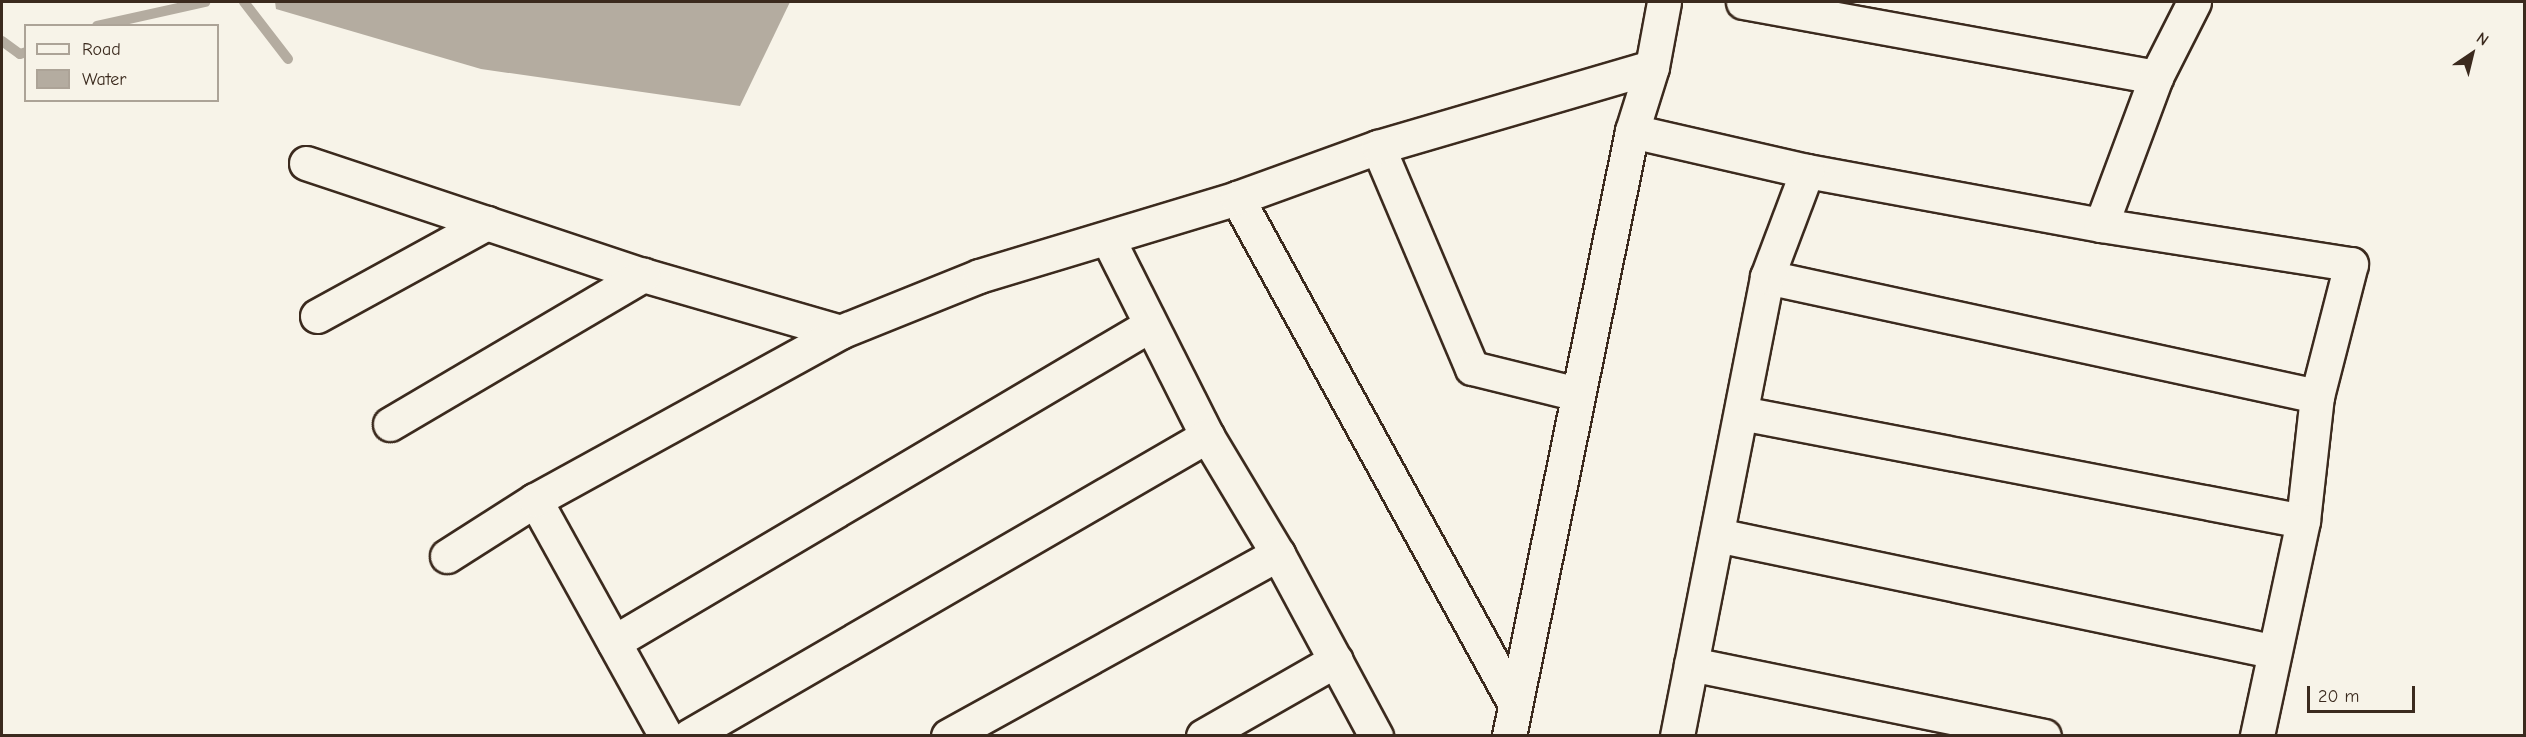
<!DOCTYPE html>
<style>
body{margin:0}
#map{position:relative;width:2526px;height:737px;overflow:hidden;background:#f7f3e8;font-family:"Comic Neue",sans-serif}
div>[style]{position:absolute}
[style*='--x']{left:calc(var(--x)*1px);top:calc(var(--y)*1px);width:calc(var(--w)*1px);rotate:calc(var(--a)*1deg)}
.water>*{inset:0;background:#b4aca0}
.stream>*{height:10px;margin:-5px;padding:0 5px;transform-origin:5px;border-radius:5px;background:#b4aca0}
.roads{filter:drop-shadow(2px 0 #3b2a1e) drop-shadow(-2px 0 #3b2a1e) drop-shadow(0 2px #3b2a1e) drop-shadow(0 -2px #3b2a1e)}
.minor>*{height:33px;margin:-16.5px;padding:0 16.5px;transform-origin:16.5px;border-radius:16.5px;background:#f7f3e8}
span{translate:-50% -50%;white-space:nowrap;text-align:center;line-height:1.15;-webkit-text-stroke:5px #f7f3e8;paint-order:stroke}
.frame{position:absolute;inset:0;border:3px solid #3b2a1e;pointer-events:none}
.legend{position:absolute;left:24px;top:24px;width:195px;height:78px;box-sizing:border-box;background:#f7f3e8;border:2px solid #aca397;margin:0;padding:8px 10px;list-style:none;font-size:18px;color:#3b2a1e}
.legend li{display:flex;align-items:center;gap:12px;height:30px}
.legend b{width:30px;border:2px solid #aca397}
.north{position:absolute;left:2442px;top:24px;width:60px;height:60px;-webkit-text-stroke:4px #f7f3e8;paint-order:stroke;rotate:35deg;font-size:16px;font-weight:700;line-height:24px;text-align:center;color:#3b2a1e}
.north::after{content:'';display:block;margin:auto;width:21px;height:27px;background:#3b2a1e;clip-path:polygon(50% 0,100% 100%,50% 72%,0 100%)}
.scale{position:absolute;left:2307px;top:686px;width:108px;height:27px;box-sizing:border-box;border:3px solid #3b2a1e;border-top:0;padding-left:8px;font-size:18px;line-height:21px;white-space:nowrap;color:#3b2a1e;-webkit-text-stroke:4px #f7f3e8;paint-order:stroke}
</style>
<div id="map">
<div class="water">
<div style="clip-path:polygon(275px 2px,790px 2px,740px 106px,481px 69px,276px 9px)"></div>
</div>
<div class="stream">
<div style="--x:244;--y:2;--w:72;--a:52.3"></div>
<div style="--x:97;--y:26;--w:111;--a:-12.5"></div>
<div style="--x:2;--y:41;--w:22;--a:36"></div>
<div style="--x:20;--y:54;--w:6;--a:-18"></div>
</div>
<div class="roads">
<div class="minor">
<div style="--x:1743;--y:2;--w:420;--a:10.3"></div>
<div style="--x:1632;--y:131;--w:180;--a:12.9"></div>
<div style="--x:1807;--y:171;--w:299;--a:10.4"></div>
<div style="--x:2101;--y:225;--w:253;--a:8.9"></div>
<div style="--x:2351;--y:264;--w:136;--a:104.4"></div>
<div style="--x:2317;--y:396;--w:126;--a:96.4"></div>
<div style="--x:2303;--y:521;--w:220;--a:102.1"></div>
<div style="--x:1378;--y:147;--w:240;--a:67"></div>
<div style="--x:1472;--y:368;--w:109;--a:13.8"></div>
<div style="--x:306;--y:163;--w:355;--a:18.4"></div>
<div style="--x:643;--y:275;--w:205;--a:16.1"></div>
<div style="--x:1237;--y:198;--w:577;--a:61.22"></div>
<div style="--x:2101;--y:225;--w:158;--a:-69.6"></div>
<div style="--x:2156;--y:77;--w:84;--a:-63.1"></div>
<div style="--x:1108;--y:239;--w:220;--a:63.3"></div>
<div style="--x:1207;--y:436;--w:138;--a:59"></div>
<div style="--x:1278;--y:554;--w:207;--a:61.7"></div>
<div style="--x:1767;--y:277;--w:563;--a:12.21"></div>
<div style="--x:317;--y:316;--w:194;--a:-28.7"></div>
<div style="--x:1741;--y:413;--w:572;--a:10.88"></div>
<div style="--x:390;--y:424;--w:294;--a:-30.5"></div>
<div style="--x:535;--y:500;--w:270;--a:61"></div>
<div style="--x:1717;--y:535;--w:567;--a:11.81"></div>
<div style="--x:447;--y:556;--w:104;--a:-32.5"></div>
<div style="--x:535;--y:500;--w:348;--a:-28.8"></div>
<div style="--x:840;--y:332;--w:150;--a:-21.9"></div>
<div style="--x:979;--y:276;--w:270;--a:-16.8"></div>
<div style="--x:1237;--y:198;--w:150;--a:-19.9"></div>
<div style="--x:1378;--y:147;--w:285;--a:-16.3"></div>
<div style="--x:614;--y:642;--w:623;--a:-30.6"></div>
<div style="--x:1691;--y:664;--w:360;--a:11.5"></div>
<div style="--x:689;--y:736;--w:599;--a:-30.08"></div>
<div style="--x:948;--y:736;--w:377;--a:-28.9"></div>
<div style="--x:1203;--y:736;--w:153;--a:-29.7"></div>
<div style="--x:1509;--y:736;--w:617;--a:-78.51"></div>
<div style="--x:1632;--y:131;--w:67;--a:-72.6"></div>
<div style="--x:1652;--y:67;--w:66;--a:-79.5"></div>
<div style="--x:1677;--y:736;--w:468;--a:-78.9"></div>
<div style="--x:1767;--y:277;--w:113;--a:-69.3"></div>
</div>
</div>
<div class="frame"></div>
<ul class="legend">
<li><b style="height:8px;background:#f7f3e8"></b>Road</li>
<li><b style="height:16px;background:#b4aca0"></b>Water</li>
</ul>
<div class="north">N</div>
<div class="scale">20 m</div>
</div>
